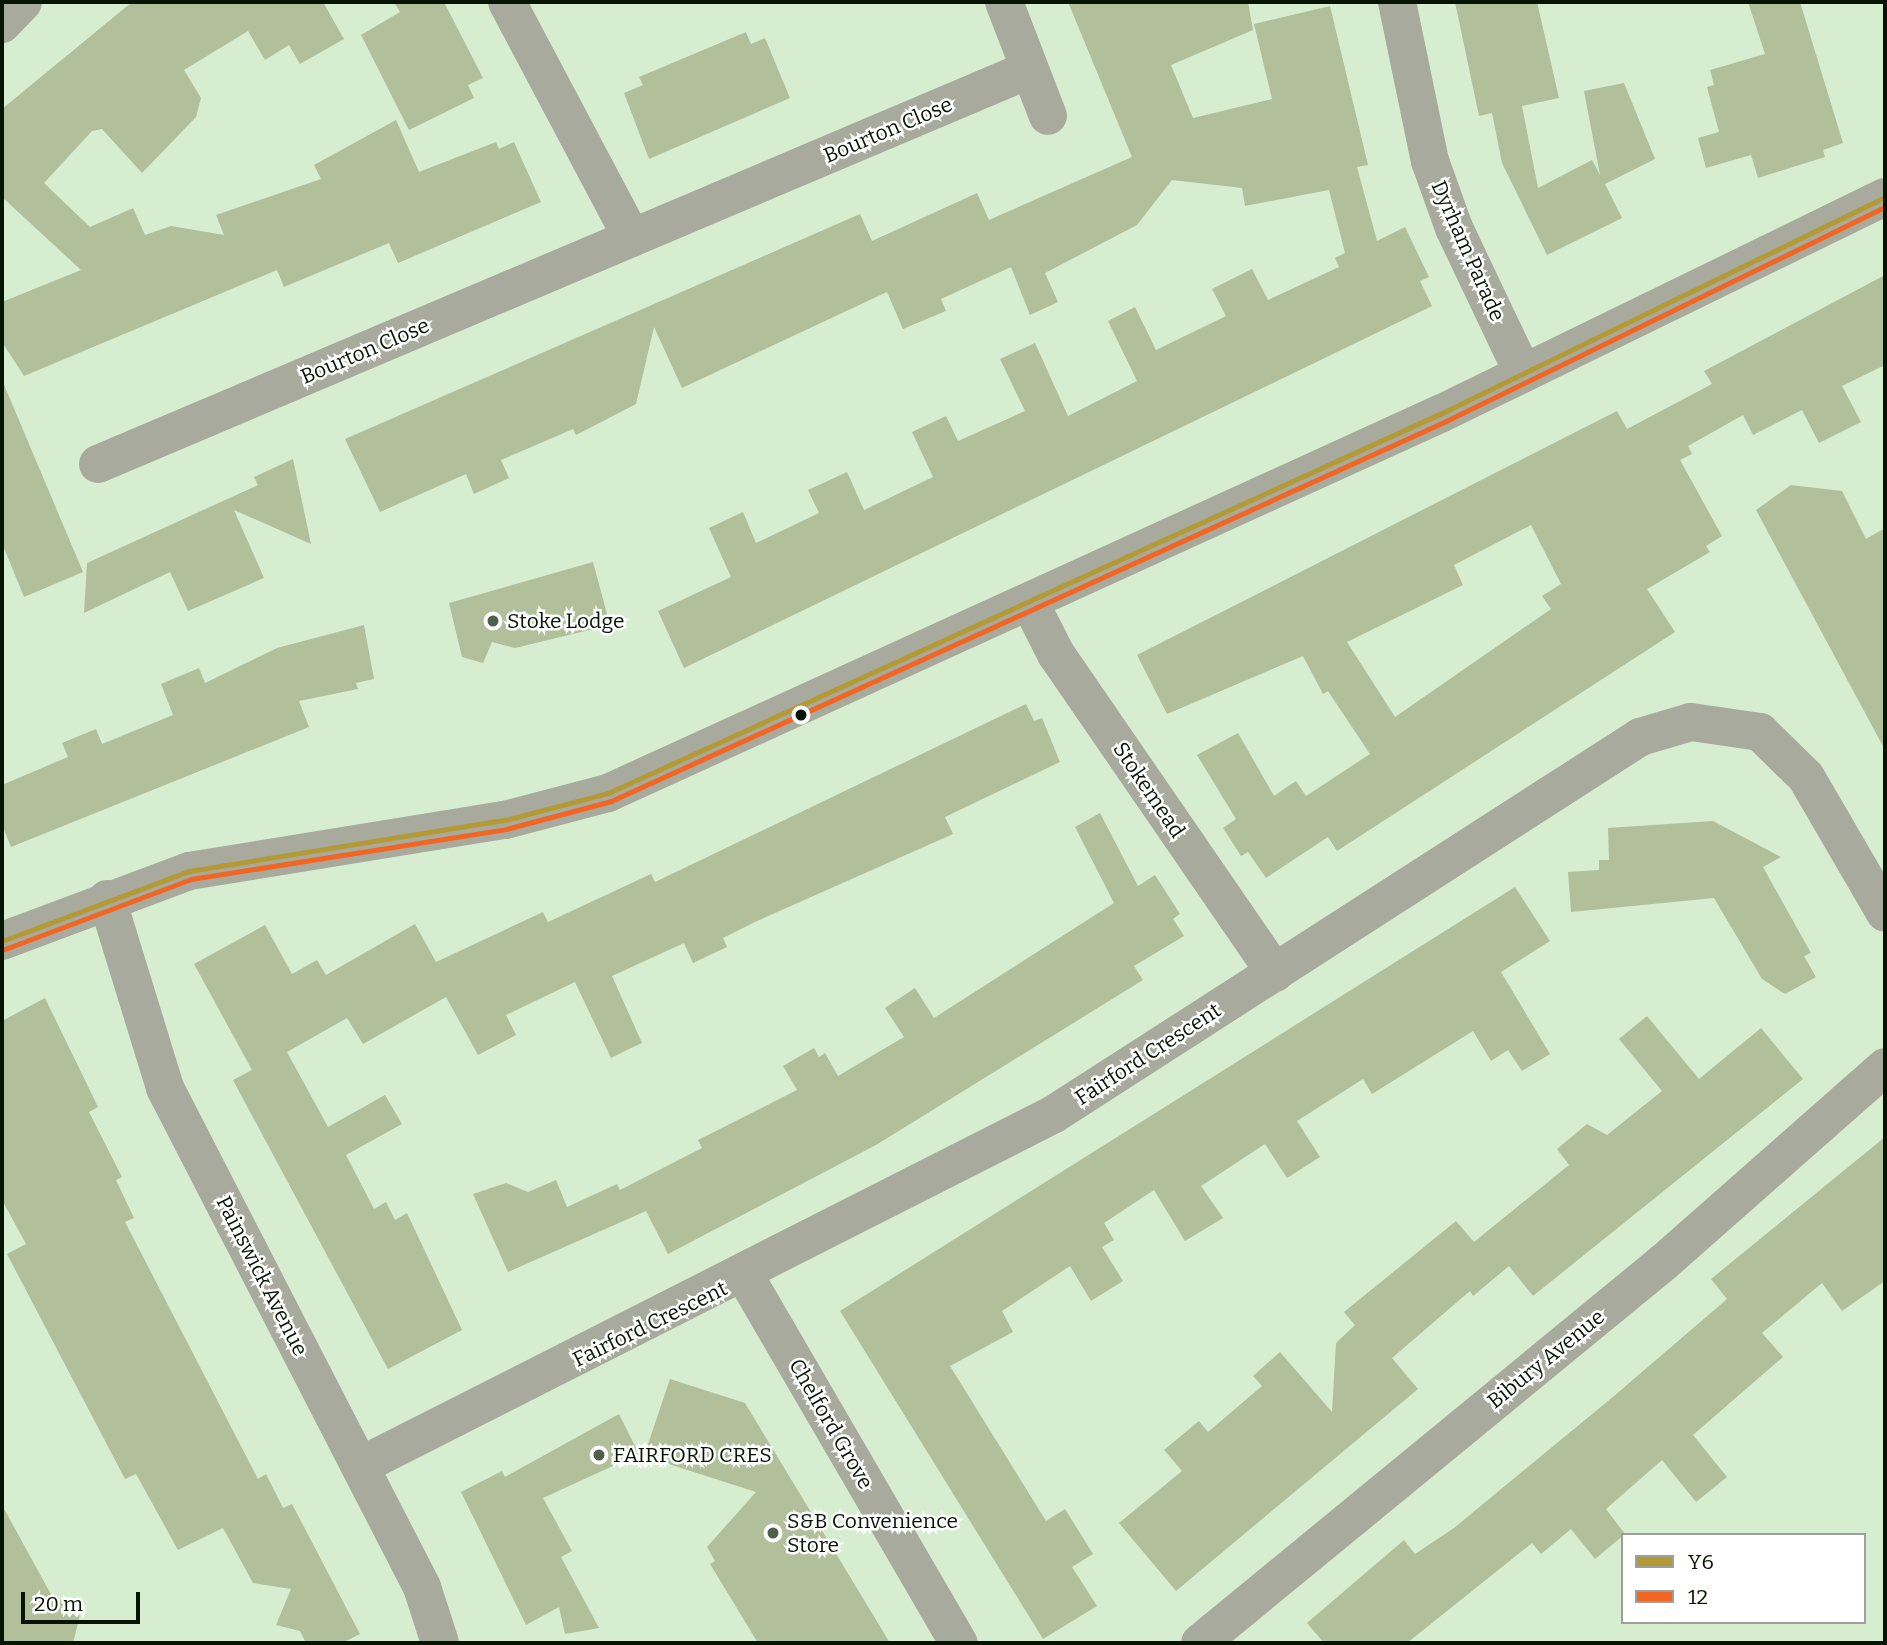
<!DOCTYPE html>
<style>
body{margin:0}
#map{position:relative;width:1887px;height:1645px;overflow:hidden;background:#d6edd0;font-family:Bitter,serif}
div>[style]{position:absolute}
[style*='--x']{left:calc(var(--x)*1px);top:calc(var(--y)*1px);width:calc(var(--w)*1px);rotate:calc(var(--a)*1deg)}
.building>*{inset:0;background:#b1bf9b}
.minor>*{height:38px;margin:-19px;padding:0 19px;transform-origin:19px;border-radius:19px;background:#a7aa9c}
.tertiary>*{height:38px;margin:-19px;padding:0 19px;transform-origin:19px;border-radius:19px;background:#a7aa9c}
.bus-1>*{height:5px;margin:-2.5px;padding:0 2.5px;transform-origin:2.5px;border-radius:2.5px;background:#b49a34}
.bus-2>*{height:5px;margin:-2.5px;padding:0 2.5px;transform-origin:2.5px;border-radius:2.5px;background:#f26522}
.dots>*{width:19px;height:19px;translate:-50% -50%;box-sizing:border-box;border:4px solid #fff;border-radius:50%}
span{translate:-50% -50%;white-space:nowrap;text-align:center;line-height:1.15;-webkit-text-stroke:5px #fff;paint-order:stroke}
.street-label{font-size:21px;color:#051403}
.poi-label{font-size:21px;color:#051403}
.left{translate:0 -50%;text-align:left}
.frame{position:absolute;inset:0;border:4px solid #051403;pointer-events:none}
.legend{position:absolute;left:1621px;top:1533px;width:245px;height:91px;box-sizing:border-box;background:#fff;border:2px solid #9ba19a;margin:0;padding:9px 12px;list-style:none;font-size:21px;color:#051403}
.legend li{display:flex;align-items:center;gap:14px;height:35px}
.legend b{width:35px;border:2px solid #9ba19a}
.scale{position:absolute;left:21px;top:1592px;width:119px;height:32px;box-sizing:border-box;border:4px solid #051403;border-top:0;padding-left:9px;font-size:21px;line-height:24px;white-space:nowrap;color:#051403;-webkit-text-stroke:5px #fff;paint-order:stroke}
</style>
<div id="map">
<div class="building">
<div style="clip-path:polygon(132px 2px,323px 2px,344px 39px,300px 64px,289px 45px,265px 60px,248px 31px,184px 70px,201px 98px,196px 117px,142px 173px,102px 129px,92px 131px,44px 183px,90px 227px,133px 208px,145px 235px,171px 226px,224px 235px,216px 215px,321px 179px,314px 165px,396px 120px,419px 172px,496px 142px,499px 149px,514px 142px,541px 202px,398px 263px,389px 243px,284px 287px,277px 270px,24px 376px,2px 342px,2px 302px,81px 270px,2px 197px,2px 109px)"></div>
<div style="clip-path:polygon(394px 2px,444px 2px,483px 78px,468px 85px,474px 98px,409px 130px,361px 35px,400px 12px)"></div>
<div style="clip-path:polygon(1068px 2px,1248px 2px,1253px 30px,1171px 65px,1193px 118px,1272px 99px,1254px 24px,1330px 6px,1368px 165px,1357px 167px,1377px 241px,1405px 227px,1429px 277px,1420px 281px,1432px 306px,684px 668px,658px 611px,731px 577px,709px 528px,743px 512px,756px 543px,819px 513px,808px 490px,847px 472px,864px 510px,933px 477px,912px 432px,946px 416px,958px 441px,1025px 411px,1000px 359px,1035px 343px,1068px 416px,1137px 381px,1108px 321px,1135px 307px,1156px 350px,1226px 316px,1212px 289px,1252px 269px,1268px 300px,1339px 267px,1335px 258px,1345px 253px,1329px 190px,1245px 206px,1242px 188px,1172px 180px,1137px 225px,1045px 273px,1058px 302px,1030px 315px,1011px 267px,941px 299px,946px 311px,903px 329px,887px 292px,682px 388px,654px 327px,636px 404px,576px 435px,573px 429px,501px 460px,509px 478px,474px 494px,466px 474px,380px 512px,345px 439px,860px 214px,872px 241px,977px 193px,989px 220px,1132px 157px)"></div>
<div style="clip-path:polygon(1455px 2px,1537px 2px,1559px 98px,1522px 106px,1538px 188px,1592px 160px,1600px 175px,1584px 91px,1624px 83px,1655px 159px,1605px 184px,1622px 218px,1547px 255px,1502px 163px,1492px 113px,1479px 116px)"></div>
<div style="clip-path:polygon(1748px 2px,1800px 2px,1843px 143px,1823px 150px,1825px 157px,1758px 178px,1751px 155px,1706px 168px,1698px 138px,1719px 132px,1707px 87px,1714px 85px,1710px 70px,1765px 54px)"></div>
<div style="clip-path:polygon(746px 32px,751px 44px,765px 38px,790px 98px,649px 159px,624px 93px,643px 85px,639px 77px)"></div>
<div style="clip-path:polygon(evenodd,1885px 275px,1885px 365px,1842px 386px,1861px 422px,1819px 443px,1802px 410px,1753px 435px,1743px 415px,1688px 446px,1692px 454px,1680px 460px,1722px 536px,1706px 546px,1710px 552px,1647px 589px,1675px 632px,1337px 851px,1328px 837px,1266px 878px,1248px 852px,1241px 856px,1223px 828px,1236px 819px,1197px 755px,1238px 733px,1274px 796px,1296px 781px,1306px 796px,1370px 754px,1328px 691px,1323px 694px,1303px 656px,1167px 714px,1137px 655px,1617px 411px,1627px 429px,1712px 384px,1704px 371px,1885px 275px,1531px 525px,1561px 584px,1542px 596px,1551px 609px,1395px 717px,1347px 642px,1463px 585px,1454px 565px,1531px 525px)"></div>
<div style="clip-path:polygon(2px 380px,83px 572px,24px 597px,2px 543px)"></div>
<div style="clip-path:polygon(293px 459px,311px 544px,234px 510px,264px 578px,188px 611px,170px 572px,84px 613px,87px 563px,258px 485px,254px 477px)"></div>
<div style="clip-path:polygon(1791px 485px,1842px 491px,1866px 539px,1885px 528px,1885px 750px,1756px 510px)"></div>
<div style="clip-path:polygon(593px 562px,610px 625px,515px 648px,492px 642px,483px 663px,462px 657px,449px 603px)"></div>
<div style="clip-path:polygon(364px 625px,374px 679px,356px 683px,358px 689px,299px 701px,309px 727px,11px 847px,2px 825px,2px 785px,68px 757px,62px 743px,96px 729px,102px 744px,173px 715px,161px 684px,199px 668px,205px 683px,277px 648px)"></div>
<div style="clip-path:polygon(1026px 704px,1034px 721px,1042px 718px,1060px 762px,945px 817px,953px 834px,757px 921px,723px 938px,727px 947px,693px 963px,684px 943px,612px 976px,642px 1043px,627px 1050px,611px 1058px,575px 982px,506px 1015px,516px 1035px,478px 1055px,446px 997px,363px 1044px,347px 1018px,287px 1052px,328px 1127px,385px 1095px,402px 1124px,346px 1155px,374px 1209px,386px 1202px,395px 1220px,407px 1213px,462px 1330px,388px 1369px,233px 1080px,252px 1070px,194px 964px,265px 925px,292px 974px,317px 960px,326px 975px,415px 924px,436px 962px,543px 912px,548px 922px,651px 874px,655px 882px)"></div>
<div style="clip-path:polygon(1100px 813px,1138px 886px,1155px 875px,1180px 914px,1173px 919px,1184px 936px,1134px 966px,1143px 980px,876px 1145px,668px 1254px,646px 1211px,508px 1272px,473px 1194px,506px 1183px,528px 1192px,556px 1180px,567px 1207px,617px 1184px,620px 1190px,702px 1148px,698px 1140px,797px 1090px,783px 1066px,814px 1048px,819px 1057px,825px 1053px,838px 1076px,870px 1057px,904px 1037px,885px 1008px,915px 988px,934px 1018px,1114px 903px,1075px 827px)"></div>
<div style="clip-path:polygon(1713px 821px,1781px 857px,1763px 867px,1811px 953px,1804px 956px,1816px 977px,1785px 994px,1762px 979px,1714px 898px,1571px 912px,1568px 872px,1599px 870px,1599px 860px,1609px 860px,1608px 828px)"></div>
<div style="clip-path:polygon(1515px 887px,1550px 941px,1501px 972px,1550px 1054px,1522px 1071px,1508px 1050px,1491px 1061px,1473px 1031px,1372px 1094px,1363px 1079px,1297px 1121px,1320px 1157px,1287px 1178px,1265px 1144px,1201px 1186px,1223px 1218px,1185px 1241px,1154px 1190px,1104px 1223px,1114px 1240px,1102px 1247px,1123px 1281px,1091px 1301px,1070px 1266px,1002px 1311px,1013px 1332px,950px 1366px,1046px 1521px,1065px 1509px,1093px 1554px,1072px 1567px,1097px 1606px,1043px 1639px,840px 1311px)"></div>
<div style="clip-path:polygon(45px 998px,98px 1107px,89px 1112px,122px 1177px,116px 1180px,134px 1218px,125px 1222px,258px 1479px,266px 1474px,283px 1508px,292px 1504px,360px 1634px,342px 1643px,306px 1643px,300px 1631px,276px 1625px,291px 1589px,253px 1583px,223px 1528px,178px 1550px,136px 1474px,125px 1479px,7px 1254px,26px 1244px,2px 1200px,2px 1021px)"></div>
<div style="clip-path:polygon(1647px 1016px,1699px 1079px,1761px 1028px,1803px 1079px,1533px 1296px,1509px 1266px,1473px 1296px,1470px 1291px,1392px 1358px,1418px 1389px,1176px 1591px,1119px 1523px,1182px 1471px,1164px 1450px,1199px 1421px,1208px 1432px,1262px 1386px,1253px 1376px,1280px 1352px,1332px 1412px,1336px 1343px,1355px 1325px,1344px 1312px,1456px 1221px,1474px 1242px,1569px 1165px,1557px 1149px,1587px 1124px,1607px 1135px,1662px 1091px,1619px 1039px)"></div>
<div style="clip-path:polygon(1885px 1137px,1885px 1281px,1842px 1311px,1822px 1283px,1762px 1333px,1783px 1357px,1693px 1435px,1727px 1477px,1696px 1502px,1662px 1460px,1606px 1509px,1625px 1534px,1595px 1559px,1571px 1529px,1541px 1554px,1532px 1543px,1407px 1643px,1324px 1643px,1307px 1623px,1404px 1540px,1415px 1554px,1454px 1528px,1614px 1396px,1727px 1299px,1711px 1279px)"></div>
<div style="clip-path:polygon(670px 1379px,745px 1403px,890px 1643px,758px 1643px,710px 1564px,715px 1561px,707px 1547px,756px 1492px,644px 1456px)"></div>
<div style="clip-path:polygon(619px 1414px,639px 1454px,543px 1498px,572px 1551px,561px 1557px,599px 1628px,565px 1634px,559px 1607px,526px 1625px,461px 1492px,502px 1471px,505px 1477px)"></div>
<div style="clip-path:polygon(2px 1505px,53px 1598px,74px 1603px,80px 1615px,73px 1643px,2px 1643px)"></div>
</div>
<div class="minor">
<div style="--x:507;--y:2;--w:267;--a:62.1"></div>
<div style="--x:1004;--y:2;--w:122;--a:68.9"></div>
<div style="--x:1397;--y:2;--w:162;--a:78.3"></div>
<div style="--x:1430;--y:161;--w:71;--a:70.3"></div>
<div style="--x:1454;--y:228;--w:161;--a:64.6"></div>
<div style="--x:2;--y:24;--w:30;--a:-46"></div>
<div style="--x:98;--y:464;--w:1010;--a:-22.96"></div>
<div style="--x:1030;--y:603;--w:57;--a:63"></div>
<div style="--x:1056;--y:654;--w:387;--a:55.5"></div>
<div style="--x:107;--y:899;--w:198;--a:72.9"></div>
<div style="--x:165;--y:1088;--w:561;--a:62.75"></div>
<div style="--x:422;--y:1587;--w:59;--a:72.2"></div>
<div style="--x:745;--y:1276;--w:425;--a:59.8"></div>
<div style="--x:360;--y:1466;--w:778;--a:-26.89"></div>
<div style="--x:1054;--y:1114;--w:697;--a:-32.75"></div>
<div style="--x:1640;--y:737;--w:53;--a:-16.4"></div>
<div style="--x:1691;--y:722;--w:70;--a:8.2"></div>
<div style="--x:1760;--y:732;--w:64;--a:44.4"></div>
<div style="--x:1806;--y:777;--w:157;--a:59.8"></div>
<div style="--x:1200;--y:1643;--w:600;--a:-39.39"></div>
<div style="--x:1664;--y:1262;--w:295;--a:-41.4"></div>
</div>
<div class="tertiary">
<div style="--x:2;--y:941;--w:200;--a:-20.5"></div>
<div style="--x:189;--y:871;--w:320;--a:-9.2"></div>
<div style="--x:505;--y:820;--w:106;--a:-14.7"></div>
<div style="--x:608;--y:793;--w:916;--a:-24.5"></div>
<div style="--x:1442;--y:413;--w:493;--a:-26"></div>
</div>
<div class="bus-1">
<div style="--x:2;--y:941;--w:200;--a:-20.5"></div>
<div style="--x:189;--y:871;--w:320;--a:-9.2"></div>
<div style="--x:505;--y:820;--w:106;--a:-14.7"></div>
<div style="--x:608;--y:793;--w:916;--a:-24.5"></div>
<div style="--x:1442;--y:413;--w:493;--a:-26"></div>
</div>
<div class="bus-2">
<div style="--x:5;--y:949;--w:199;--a:-20.6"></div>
<div style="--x:191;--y:879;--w:319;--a:-9"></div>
<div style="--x:506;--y:829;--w:109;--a:-14.9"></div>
<div style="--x:611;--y:801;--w:917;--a:-24.47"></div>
<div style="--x:1446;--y:421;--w:488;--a:-26"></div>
</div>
<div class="dots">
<div style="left:493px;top:621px;background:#4e604b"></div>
<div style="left:801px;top:715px;background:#051403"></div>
<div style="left:599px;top:1455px;background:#4e604b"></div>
<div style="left:773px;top:1533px;background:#4e604b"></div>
</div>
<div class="street-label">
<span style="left:888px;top:130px;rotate:-23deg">Bourton Close</span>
<span style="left:1468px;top:251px;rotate:66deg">Dyrham Parade</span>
<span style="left:365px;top:351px;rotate:-23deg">Bourton Close</span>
<span style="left:1149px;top:790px;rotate:56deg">Stokemead</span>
<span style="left:1148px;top:1054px;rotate:-33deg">Fairford Crescent</span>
<span style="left:262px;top:1276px;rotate:63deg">Painswick Avenue</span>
<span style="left:650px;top:1324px;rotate:-26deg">Fairford Crescent</span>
<span style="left:1546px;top:1359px;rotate:-39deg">Bibury Avenue</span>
<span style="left:831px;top:1424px;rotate:60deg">Chelford Grove</span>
</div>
<div class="poi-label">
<span class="left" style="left:507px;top:621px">Stoke Lodge</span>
<span class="left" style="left:613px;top:1455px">FAIRFORD CRES</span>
<span class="left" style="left:787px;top:1533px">S&amp;B Convenience<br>Store</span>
</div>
<div class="frame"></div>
<ul class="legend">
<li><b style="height:9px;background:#b49a34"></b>Y6</li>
<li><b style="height:9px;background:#f26522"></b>12</li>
</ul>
<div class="scale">20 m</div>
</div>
